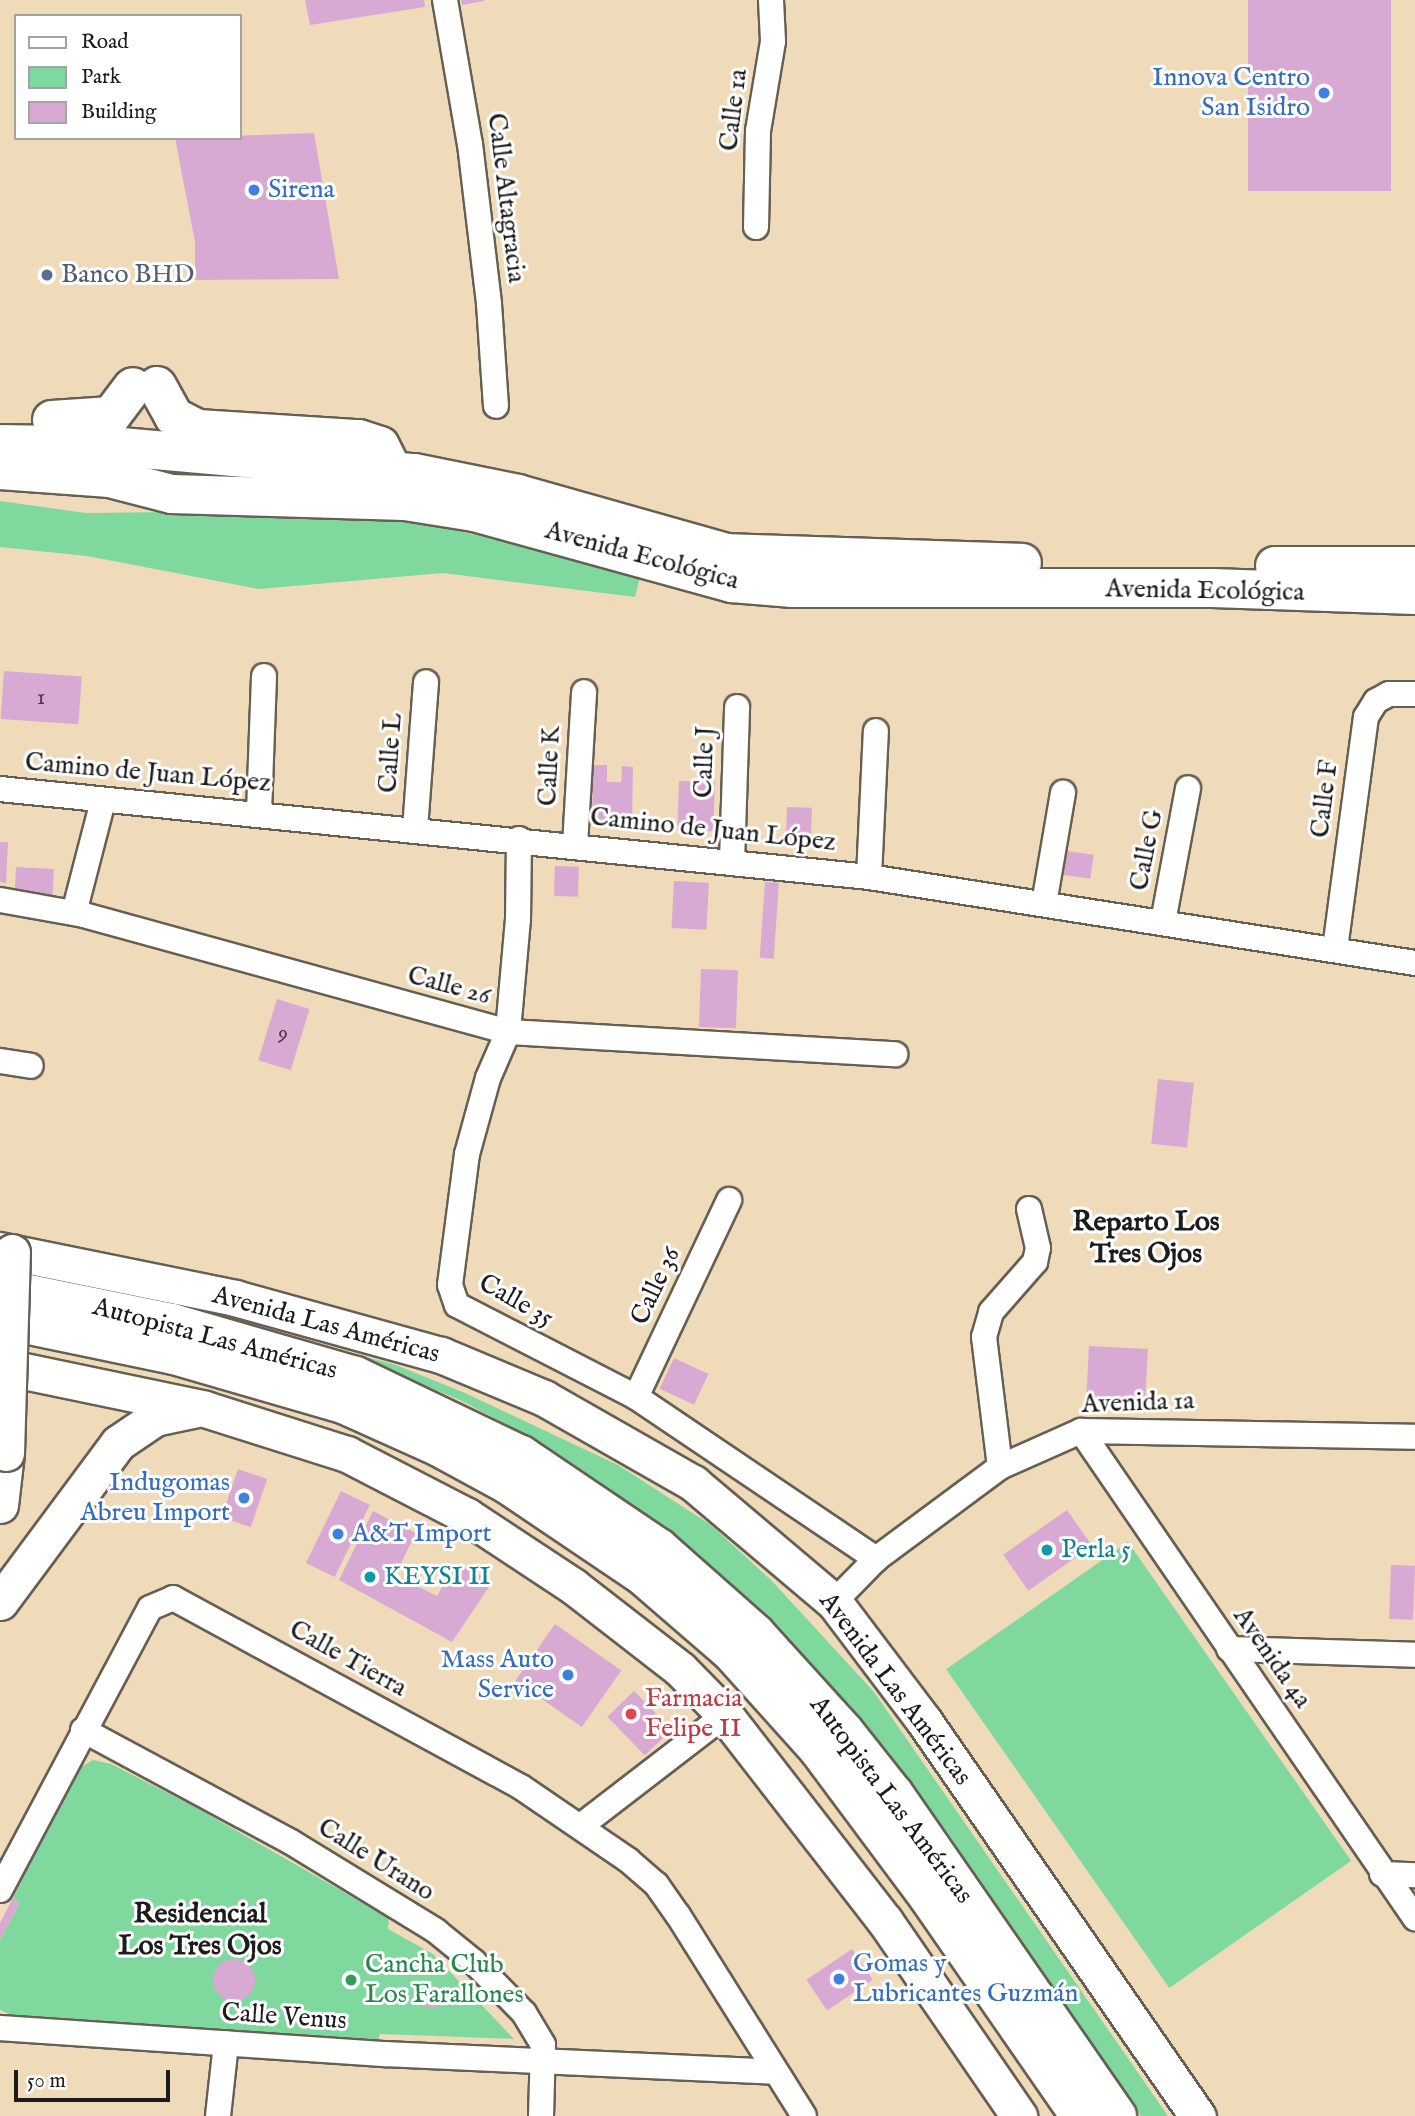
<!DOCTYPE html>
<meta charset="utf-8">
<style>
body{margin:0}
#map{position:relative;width:1415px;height:2116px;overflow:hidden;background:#efdbb9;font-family:"IM FELL English",serif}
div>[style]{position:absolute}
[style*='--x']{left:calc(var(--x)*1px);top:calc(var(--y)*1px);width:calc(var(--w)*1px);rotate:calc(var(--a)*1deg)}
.green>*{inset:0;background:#7fd99f;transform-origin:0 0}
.building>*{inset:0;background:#d8aad3;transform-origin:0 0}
.round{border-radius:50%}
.roads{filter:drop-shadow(2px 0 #665f53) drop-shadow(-2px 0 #665f53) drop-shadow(0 2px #665f53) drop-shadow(0 -2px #665f53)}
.street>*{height:24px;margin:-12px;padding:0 12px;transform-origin:12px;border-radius:12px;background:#fff}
.secondary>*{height:35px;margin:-17.5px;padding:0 17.5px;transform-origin:17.5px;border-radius:17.5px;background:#fff}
.primary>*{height:38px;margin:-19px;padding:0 19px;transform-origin:19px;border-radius:19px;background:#fff}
.highway>*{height:38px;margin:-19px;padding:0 19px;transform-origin:19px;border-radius:19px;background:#fff}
.bridges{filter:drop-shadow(2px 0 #665f53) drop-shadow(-2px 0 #665f53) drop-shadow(0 2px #665f53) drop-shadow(0 -2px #665f53)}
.secondary-bridge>*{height:35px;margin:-17.5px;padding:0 17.5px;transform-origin:17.5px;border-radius:17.5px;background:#fff}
.dots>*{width:19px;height:19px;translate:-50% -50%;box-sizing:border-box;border:4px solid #fff;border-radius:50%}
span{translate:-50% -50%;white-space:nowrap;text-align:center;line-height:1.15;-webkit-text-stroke:6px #fff;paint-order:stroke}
.number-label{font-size:23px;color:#4b404a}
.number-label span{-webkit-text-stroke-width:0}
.shop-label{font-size:26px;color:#366cbe}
.right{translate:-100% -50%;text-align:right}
.left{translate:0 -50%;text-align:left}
.street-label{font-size:26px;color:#1c1c1c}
.service-label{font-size:26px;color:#4e5e75}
.culture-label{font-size:26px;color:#0d838f}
.health-label{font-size:26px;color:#be3a42}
.leisure-label{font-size:26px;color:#27864d}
.neighbourhood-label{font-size:28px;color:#1c1c1c;font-weight:700}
.legend{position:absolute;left:14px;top:14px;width:228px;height:126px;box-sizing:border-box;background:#fff;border:2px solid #a4a4a4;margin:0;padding:9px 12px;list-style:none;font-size:21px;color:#1c1c1c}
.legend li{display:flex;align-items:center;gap:14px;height:35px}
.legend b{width:35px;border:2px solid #a4a4a4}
.scale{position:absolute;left:14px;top:2070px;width:156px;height:32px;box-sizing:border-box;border:4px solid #1c1c1c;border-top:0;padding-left:9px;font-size:21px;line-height:24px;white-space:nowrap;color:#1c1c1c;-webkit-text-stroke:5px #fff;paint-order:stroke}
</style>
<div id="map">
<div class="green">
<div style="clip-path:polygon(0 501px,86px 513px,332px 510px,441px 527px,641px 573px,635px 597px,443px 573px,259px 589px,87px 556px,0 547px)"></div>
<div style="clip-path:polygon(333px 1348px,396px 1365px,465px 1393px,618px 1465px,711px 1525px,772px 1581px,874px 1692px,1168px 2116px,1141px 2116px,947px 1832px,882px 1748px,794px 1646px,699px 1556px,604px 1485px,527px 1436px,460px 1400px)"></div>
<div style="left:1128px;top:1542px;width:389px;height:222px;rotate:55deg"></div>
<div style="clip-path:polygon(93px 1760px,111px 1764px,195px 1807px,389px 1918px,388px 1929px,433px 1954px,514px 2039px,380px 2034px,378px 2041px,63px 2025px,63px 2018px,14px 2016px,0 2010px,0 1940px,20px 1902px,13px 1898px,76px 1770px)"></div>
</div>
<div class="building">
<div style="clip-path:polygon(305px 0,424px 0,425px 7px,310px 25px)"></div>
<div style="clip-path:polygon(461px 0,484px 0,484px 1px,462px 5px)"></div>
<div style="left:1248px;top:0;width:143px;height:191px"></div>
<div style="clip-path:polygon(314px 133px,339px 279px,195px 280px,195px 242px,175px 138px)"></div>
<div style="left:4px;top:671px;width:78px;height:48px;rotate:4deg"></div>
<div style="clip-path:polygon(593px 765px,607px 765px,607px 782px,621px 782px,622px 766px,633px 767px,632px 823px,592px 822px)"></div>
<div style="left:679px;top:781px;width:36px;height:49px;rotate:2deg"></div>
<div style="left:787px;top:807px;width:25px;height:35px;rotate:2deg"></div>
<div style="clip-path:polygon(0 842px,8px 842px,6px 883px,0 882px)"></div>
<div style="left:1059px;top:850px;width:35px;height:24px;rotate:8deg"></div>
<div style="left:555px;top:866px;width:24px;height:30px;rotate:2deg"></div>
<div style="left:16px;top:867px;width:38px;height:34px;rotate:3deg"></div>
<div style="left:674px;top:881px;width:35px;height:47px;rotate:3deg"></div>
<div style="left:765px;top:882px;width:14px;height:76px;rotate:4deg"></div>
<div style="left:701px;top:969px;width:37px;height:58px;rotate:2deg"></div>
<div style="left:277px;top:999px;width:34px;height:64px;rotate:17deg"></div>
<div style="left:1158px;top:1079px;width:36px;height:65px;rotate:6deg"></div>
<div style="left:1089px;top:1346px;width:59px;height:53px;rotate:3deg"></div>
<div style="left:674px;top:1358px;width:38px;height:34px;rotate:25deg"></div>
<div style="left:238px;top:1469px;width:31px;height:51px;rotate:19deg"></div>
<div style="left:341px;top:1491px;width:32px;height:80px;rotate:26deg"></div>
<div style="left:1067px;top:1510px;width:44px;height:78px;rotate:55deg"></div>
<div style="clip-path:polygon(373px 1511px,416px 1533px,395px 1575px,437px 1596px,455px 1564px,493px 1581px,452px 1642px,339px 1580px)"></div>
<div style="left:1391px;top:1565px;width:24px;height:54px;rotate:2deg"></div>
<div style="left:555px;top:1624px;width:81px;height:69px;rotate:35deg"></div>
<div style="left:634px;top:1691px;width:54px;height:37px;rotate:46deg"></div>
<div style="clip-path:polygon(13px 1898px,20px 1902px,0 1940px,0 1923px)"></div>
<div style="left:852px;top:1949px;width:37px;height:55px;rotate:56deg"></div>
<div class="round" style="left:213px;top:1959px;width:42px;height:42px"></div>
<div class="round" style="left:421px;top:1986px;width:22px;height:22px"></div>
</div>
<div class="roads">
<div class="street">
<div style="--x:445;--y:0;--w:146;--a:80.2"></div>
<div style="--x:470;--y:144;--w:161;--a:83.2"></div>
<div style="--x:489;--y:304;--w:102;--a:86.1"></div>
<div style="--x:756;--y:227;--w:96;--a:-88.8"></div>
<div style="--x:758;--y:131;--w:91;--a:-80.5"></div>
<div style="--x:773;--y:41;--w:41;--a:-92.8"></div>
<div style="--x:0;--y:789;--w:873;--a:5.78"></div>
<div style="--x:869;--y:877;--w:553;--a:8.95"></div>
<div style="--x:259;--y:813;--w:137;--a:-87.9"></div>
<div style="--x:415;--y:829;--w:147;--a:-85.7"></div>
<div style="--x:519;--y:839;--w:80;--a:90.7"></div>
<div style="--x:518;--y:919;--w:113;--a:95.1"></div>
<div style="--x:508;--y:1032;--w:50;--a:113.5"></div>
<div style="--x:488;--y:1078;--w:79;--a:105.4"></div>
<div style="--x:467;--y:1154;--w:132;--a:97.4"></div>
<div style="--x:450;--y:1285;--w:21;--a:71"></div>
<div style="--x:457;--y:1305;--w:201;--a:27.2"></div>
<div style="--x:636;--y:1397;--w:290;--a:34"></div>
<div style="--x:575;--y:845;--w:153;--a:-86.6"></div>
<div style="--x:732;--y:861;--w:154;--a:-88.1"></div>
<div style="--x:869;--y:877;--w:146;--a:-87.3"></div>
<div style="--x:0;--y:900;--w:85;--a:10.1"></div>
<div style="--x:84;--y:915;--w:440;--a:15.4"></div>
<div style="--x:508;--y:1032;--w:388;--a:3.3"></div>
<div style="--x:1044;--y:904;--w:113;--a:-80.3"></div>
<div style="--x:74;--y:913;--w:116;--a:-75.5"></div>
<div style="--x:1163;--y:922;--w:136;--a:-79.4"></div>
<div style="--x:1335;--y:949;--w:234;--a:-82.4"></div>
<div style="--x:1366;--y:717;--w:19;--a:-58"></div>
<div style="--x:1376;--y:701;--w:15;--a:-28"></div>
<div style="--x:1389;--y:694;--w:26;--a:0"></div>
<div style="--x:0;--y:1061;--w:31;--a:9"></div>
<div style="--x:636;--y:1397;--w:218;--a:-64.7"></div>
<div style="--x:1081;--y:1431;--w:591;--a:55.56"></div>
<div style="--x:1000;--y:1467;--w:131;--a:-97"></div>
<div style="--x:984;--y:1337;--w:26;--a:-74"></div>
<div style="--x:991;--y:1312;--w:67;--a:-48.7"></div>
<div style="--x:1035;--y:1262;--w:14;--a:-78"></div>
<div style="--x:1038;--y:1248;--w:40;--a:-103"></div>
<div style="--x:834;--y:1602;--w:60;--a:-45.7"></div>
<div style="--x:876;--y:1559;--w:154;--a:-36.6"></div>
<div style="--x:1000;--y:1467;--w:89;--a:-24"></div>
<div style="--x:1081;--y:1431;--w:334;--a:1"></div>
<div style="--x:1229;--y:1649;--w:186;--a:1.8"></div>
<div style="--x:83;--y:1730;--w:236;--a:28.3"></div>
<div style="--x:291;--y:1842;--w:170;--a:31.5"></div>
<div style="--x:436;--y:1931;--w:48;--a:39"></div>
<div style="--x:473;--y:1961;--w:73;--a:45.6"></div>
<div style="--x:524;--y:2013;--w:37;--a:59"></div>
<div style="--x:543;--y:2045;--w:71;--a:91.6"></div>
<div style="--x:582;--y:1825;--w:180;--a:-37.6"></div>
<div style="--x:1382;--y:1874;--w:33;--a:2"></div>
<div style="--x:0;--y:1890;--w:319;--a:-62"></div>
<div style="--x:150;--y:1608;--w:25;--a:-23"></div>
<div style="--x:173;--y:1598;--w:396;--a:28.5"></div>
<div style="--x:521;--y:1787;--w:130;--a:34.3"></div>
<div style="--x:628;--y:1860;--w:37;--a:41"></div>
<div style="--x:656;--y:1884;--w:38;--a:55"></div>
<div style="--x:678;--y:1915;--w:237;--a:57.9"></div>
<div style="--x:0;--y:2028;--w:386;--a:3.9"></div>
<div style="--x:385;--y:2054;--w:389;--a:2.6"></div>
<div style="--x:218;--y:2116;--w:73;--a:-83.7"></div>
</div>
<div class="secondary">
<div style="--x:0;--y:1250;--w:240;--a:11.5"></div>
<div style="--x:235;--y:1298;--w:214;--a:15.5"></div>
<div style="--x:441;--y:1355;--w:112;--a:22.7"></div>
<div style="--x:544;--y:1398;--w:172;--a:29.7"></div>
<div style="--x:693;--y:1483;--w:185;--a:40.2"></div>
<div style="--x:834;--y:1602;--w:149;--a:52.9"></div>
<div style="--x:924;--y:1721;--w:481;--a:55.3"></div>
<div style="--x:0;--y:1366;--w:209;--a:11.8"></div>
<div style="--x:205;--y:1409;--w:149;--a:17.6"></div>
<div style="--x:347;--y:1454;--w:135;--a:27.3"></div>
<div style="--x:467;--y:1516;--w:127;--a:33.4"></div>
<div style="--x:573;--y:1586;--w:135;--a:37.8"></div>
<div style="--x:680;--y:1669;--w:64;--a:45.6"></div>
<div style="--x:725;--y:1715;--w:261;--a:52.2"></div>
<div style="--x:885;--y:1921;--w:237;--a:55.5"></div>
<div style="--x:0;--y:1505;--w:52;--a:-83.4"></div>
<div style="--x:0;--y:1602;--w:198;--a:-53.4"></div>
<div style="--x:118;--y:1443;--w:45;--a:-34"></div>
<div style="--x:155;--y:1418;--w:40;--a:-12"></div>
</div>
<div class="primary">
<div style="--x:157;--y:386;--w:35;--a:61"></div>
<div style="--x:174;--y:417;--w:27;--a:27"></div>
<div style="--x:198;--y:429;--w:161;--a:3.6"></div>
<div style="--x:359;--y:439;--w:22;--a:18"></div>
<div style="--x:380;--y:446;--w:29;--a:63"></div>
<div style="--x:52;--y:420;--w:59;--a:-3.9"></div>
<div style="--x:111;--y:416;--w:36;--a:-53"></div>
<div style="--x:0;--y:444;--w:110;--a:1"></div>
<div style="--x:110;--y:446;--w:305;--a:5.1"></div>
<div style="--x:414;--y:473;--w:106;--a:11.4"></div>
<div style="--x:518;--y:494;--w:217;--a:15.8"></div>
<div style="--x:727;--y:553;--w:295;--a:1.9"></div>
<div style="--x:0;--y:470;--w:110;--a:4.2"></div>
<div style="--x:110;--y:478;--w:64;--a:14.5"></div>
<div style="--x:172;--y:494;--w:233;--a:1.7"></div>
<div style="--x:405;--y:501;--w:70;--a:9.1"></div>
<div style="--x:474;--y:512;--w:268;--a:15.4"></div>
<div style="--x:732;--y:583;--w:61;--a:4.7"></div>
<div style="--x:793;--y:588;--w:419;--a:0"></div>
<div style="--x:1212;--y:588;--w:203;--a:2"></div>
<div style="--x:1275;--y:566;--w:140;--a:0"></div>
</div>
<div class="highway">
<div style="--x:0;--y:1288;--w:176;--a:11.5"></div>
<div style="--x:172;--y:1323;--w:191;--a:16.1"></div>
<div style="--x:356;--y:1376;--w:183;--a:25.6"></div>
<div style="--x:521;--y:1455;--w:166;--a:34"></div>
<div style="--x:659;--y:1548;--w:128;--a:41.5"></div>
<div style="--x:755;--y:1633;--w:132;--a:47.8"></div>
<div style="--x:844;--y:1731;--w:80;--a:51.6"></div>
<div style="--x:894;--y:1794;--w:392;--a:55.3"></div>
<div style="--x:0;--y:1319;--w:178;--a:11.7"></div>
<div style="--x:174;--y:1355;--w:176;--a:16.2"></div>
<div style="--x:343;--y:1404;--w:105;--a:24.1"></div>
<div style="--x:439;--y:1447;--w:77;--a:28.6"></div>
<div style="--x:507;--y:1484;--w:163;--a:34"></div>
<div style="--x:642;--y:1575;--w:118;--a:40.9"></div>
<div style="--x:731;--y:1652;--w:130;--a:48.1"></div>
<div style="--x:818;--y:1749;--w:186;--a:53.3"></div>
<div style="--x:929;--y:1898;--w:265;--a:55.3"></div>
</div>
</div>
<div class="bridges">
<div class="secondary-bridge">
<div style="--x:6;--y:1453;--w:201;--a:-88.3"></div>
</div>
</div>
<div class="dots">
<div style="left:1324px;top:93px;background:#3f7fe0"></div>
<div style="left:254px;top:190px;background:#3f7fe0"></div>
<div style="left:47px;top:275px;background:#5c6f8a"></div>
<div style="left:244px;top:1498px;background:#3f7fe0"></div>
<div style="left:338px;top:1534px;background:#3f7fe0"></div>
<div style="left:1047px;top:1550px;background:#0f9aa8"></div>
<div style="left:370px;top:1577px;background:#0f9aa8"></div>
<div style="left:568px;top:1675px;background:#3f7fe0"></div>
<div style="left:631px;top:1714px;background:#e0444e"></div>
<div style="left:839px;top:1979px;background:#3f7fe0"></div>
<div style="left:351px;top:1980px;background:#2e9e5b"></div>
</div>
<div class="number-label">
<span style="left:41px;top:698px">1</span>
<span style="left:283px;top:1034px">9</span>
</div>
<div class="shop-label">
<span class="right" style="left:1310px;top:93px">Innova Centro<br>San Isidro</span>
<span class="left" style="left:268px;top:190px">Sirena</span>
<span class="right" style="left:230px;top:1498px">Indugomas<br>Abreu Import</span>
<span class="left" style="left:352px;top:1534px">A&amp;T Import</span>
<span class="right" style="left:554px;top:1675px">Mass Auto<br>Service</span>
<span class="left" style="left:853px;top:1979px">Gomas y<br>Lubricantes Guzmán</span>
</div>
<div class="street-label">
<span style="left:734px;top:110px;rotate:-83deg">Calle 1a</span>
<span style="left:506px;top:198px;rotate:83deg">Calle Altagracia</span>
<span style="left:642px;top:556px;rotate:15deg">Avenida Ecológica</span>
<span style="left:1205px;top:591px;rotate:1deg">Avenida Ecológica</span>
<span style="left:391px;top:753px;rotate:-86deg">Calle L</span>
<span style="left:705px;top:762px;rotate:-88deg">Calle J</span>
<span style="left:550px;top:766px;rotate:-87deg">Calle K</span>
<span style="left:148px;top:773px;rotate:5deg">Camino de Juan López</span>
<span style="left:1325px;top:799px;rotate:-83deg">Calle F</span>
<span style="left:713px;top:830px;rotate:6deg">Camino de Juan López</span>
<span style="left:1147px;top:850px;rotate:-79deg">Calle G</span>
<span style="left:449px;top:986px;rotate:15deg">Calle 26</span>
<span style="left:656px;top:1286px;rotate:-65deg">Calle 36</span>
<span style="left:516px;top:1301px;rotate:29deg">Calle 35</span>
<span style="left:326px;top:1325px;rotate:15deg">Avenida Las Américas</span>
<span style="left:215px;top:1339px;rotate:15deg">Autopista Las Américas</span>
<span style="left:1138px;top:1403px;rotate:-2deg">Avenida 1a</span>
<span style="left:1272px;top:1658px;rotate:55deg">Avenida 4a</span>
<span style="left:348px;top:1659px;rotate:29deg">Calle Tierra</span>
<span style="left:895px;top:1689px;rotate:53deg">Avenida Las Américas</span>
<span style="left:891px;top:1800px;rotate:53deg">Autopista Las Américas</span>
<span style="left:376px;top:1860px;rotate:32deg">Calle Urano</span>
<span style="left:284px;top:2017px;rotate:4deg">Calle Venus</span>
</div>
<div class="service-label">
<span class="left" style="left:61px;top:275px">Banco BHD</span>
</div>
<div class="culture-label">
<span class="left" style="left:1061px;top:1550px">Perla 5</span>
<span class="left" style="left:384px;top:1577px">KEYSI II</span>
</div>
<div class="health-label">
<span class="left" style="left:645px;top:1714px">Farmacia<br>Felipe II</span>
</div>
<div class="leisure-label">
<span class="left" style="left:365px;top:1980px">Cancha Club<br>Los Farallones</span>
</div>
<div class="neighbourhood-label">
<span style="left:1146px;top:1239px">Reparto Los<br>Tres Ojos</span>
<span style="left:200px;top:1931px">Residencial<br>Los Tres Ojos</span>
</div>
<ul class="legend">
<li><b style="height:9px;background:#fff"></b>Road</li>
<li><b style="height:19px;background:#7fd99f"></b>Park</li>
<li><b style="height:19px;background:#d8aad3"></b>Building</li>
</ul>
<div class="scale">50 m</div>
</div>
